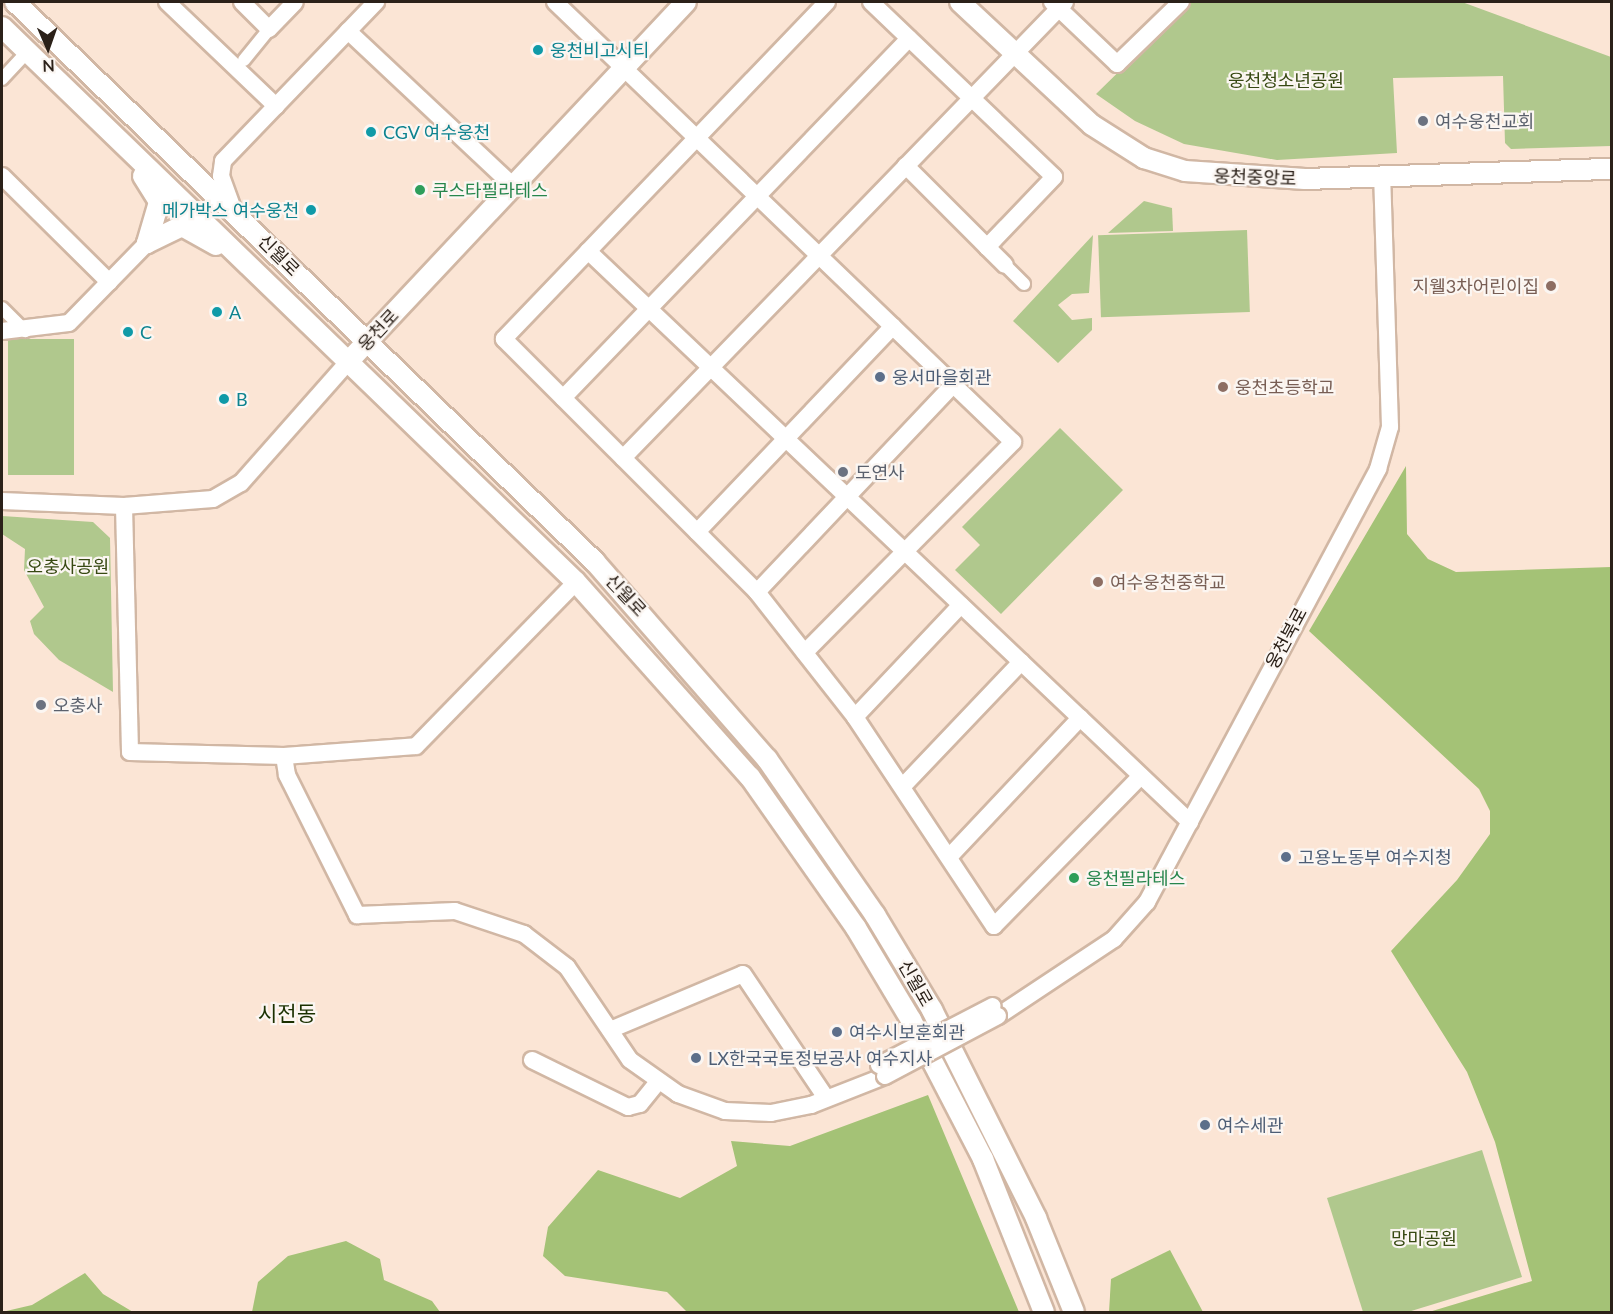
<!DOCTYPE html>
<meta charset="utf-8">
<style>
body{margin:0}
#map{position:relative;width:1613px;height:1314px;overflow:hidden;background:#fbe5d5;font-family:Lato,"Noto Sans KR",sans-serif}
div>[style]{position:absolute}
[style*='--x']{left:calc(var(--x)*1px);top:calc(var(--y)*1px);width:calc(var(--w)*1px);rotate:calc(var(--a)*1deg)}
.green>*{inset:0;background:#b0c88d;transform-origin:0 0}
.forest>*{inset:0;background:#a4c276}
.roads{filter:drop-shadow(2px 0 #d1b7a4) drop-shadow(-2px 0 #d1b7a4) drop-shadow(0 2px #d1b7a4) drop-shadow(0 -2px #d1b7a4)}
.pedestrian>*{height:12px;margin:-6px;padding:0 6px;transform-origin:6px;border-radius:6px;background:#fff}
.minor>*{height:16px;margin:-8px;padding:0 8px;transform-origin:8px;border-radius:8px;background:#fff}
.tertiary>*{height:20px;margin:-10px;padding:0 10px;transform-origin:10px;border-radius:10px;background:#fff}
.bridges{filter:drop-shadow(2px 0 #d1b7a4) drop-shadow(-2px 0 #d1b7a4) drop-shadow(0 2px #d1b7a4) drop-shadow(0 -2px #d1b7a4)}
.minor-bridge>*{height:16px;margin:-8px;padding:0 8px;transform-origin:8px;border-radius:8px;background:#fff}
.dots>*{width:16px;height:16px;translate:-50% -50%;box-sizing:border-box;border:3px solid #fbf6f2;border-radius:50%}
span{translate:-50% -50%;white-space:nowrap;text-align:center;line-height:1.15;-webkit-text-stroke:4.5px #fbf6f2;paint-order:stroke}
.culture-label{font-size:18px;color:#0d838f}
.left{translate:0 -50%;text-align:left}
.right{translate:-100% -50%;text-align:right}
.park-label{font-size:18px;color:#374912}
.worship-label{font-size:18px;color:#5b616d}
.street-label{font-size:18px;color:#2b2119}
.leisure-label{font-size:18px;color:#27864d}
.education-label{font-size:18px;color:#785e54}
.service-label{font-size:18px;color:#4e5e75}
.quarter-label{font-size:21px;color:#1a3000}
.frame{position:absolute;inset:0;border:3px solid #2b2119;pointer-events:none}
.north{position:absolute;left:18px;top:18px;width:60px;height:60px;-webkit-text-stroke:4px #fbf6f2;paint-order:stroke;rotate:178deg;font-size:16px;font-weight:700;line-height:24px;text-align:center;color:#2b2119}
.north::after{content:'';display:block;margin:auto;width:21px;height:27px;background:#2b2119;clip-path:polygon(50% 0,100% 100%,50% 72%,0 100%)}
</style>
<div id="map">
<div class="green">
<div style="clip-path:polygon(1190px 2px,1462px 2px,1611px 57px,1611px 146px,1511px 149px,1505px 143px,1503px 76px,1393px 78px,1397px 153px,1277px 160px,1184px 144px,1135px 121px,1096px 94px)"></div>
<div style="clip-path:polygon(1144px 201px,1172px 208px,1173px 231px,1108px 233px)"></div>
<div style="left:1247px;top:230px;width:82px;height:149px;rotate:88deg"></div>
<div style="clip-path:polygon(1093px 235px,1089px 293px,1072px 294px,1058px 305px,1072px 320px,1092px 318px,1092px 330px,1058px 363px,1013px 321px)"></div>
<div style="left:74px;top:339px;width:136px;height:66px;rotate:90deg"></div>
<div style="clip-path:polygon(1060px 428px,1123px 490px,1001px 614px,955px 570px,980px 545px,962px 527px)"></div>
<div style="clip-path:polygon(2px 516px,93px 522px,110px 538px,113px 692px,59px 660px,34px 634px,30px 621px,44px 607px,24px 570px,25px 549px,2px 534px)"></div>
<div style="clip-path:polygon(1482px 1150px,1522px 1277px,1408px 1312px,1363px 1312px,1327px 1198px)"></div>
</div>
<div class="forest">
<div style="clip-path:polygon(1406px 466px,1407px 534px,1428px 559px,1456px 572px,1611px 567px,1611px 1312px,1429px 1312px,1532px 1281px,1495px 1142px,1467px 1072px,1391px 951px,1457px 880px,1490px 834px,1490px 811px,1479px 789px,1309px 631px)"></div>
<div style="clip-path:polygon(928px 1095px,1019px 1312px,687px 1312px,667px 1292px,565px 1276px,543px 1256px,548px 1227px,598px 1170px,680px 1198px,737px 1166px,731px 1141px,790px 1146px)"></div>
<div style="clip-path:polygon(346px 1241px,380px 1259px,384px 1280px,432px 1301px,440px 1312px,252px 1312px,258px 1282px,288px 1256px)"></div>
<div style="clip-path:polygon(1170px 1250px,1203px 1312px,1109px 1312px,1111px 1279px)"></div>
<div style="clip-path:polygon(85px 1273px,103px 1294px,133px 1312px,2px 1312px,32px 1305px)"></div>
</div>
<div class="roads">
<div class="pedestrian">
<div style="--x:244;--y:60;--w:40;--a:-51"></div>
<div style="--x:2;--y:79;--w:37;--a:-47"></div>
<div style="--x:1005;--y:265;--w:27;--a:45"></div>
<div style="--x:2;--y:308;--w:33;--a:45"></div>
</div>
<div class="minor">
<div style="--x:167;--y:2;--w:151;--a:43.7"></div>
<div style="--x:242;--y:2;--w:38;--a:45"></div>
<div style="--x:269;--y:29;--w:37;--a:-46"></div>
<div style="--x:555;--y:2;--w:635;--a:43.85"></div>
<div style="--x:1013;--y:442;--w:296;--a:134.7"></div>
<div style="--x:827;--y:2;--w:467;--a:133.8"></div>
<div style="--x:504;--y:339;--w:358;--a:45"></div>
<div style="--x:757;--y:592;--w:159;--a:51.9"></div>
<div style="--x:855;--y:717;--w:251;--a:56.4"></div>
<div style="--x:994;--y:926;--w:210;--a:-45.6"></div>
<div style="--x:871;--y:2;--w:253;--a:43.7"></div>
<div style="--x:1054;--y:177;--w:97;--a:133.7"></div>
<div style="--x:987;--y:247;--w:115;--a:-135"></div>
<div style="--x:1052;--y:2;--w:90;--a:43.6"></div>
<div style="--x:1117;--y:64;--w:89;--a:-44.1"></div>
<div style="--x:348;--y:31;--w:226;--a:43.2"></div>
<div style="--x:2;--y:176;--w:151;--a:44.7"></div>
<div style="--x:233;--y:209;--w:35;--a:-110"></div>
<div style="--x:221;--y:176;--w:15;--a:-82"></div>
<div style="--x:223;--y:161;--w:221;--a:-46.1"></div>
<div style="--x:987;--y:247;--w:25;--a:45"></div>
<div style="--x:588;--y:251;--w:830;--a:43.49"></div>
<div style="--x:2;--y:331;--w:67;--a:-6.8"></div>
<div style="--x:69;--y:323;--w:112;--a:-45.7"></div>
<div style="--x:563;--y:398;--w:499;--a:-46.1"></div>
<div style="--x:623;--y:458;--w:635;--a:-45.89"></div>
<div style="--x:2;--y:501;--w:122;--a:2.3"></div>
<div style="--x:124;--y:506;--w:89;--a:-4.5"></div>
<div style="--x:213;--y:499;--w:32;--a:-30"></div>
<div style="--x:241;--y:483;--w:160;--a:-48.5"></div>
<div style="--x:124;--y:506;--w:246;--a:88.6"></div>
<div style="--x:130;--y:752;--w:154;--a:1.5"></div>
<div style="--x:284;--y:756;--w:132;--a:-4.3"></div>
<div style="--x:416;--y:746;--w:229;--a:-45.7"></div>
<div style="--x:697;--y:532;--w:284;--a:-46.4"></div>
<div style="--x:757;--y:592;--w:285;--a:-46.6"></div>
<div style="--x:855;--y:717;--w:154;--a:-46.6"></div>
<div style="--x:284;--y:756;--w:19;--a:81"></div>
<div style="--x:287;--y:775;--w:157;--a:63.4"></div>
<div style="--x:357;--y:915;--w:98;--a:-2.3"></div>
<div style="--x:455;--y:911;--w:73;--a:18.4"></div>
<div style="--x:524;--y:934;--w:54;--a:37.5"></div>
<div style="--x:567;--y:967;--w:112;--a:55.9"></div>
<div style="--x:630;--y:1060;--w:59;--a:35.3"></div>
<div style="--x:678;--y:1094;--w:50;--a:19.9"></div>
<div style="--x:725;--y:1111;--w:46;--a:2.5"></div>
<div style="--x:771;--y:1113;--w:41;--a:-11.3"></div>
<div style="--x:811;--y:1105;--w:79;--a:-21.4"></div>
<div style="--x:904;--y:785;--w:170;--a:-46.4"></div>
<div style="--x:950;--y:856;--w:190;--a:-46.7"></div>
<div style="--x:998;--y:1016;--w:139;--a:-33.6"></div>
<div style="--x:1114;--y:939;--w:50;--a:-48.3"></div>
<div style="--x:1147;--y:902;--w:491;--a:-61.9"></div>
<div style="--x:1378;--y:469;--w:44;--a:-74.1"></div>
<div style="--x:1390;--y:427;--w:250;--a:-91.8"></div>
<div style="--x:610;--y:1030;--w:144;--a:-22.8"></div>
<div style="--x:743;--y:974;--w:149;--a:56.2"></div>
<div style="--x:532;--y:1060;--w:107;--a:26.1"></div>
<div style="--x:628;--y:1107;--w:12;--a:-14"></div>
<div style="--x:640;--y:1104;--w:28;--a:-51"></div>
</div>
<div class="tertiary">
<div style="--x:15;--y:2;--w:806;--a:43.99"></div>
<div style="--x:595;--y:562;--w:262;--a:48.9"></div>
<div style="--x:767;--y:759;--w:190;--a:55.3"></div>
<div style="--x:875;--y:915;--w:111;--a:59"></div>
<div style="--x:932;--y:1010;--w:233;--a:63.4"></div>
<div style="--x:1036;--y:1218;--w:101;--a:68"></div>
<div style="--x:960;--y:2;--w:180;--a:43"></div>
<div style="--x:1092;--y:125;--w:62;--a:32.4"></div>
<div style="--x:1144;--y:158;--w:43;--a:17.6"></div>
<div style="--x:1185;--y:171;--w:120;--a:3.8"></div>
<div style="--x:1305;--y:179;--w:307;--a:-1.9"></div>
<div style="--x:2;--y:27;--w:798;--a:44.04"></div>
<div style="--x:576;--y:582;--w:261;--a:48.3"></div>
<div style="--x:750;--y:777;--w:184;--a:54.9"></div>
<div style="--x:856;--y:928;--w:107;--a:59.1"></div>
<div style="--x:911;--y:1020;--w:157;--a:62.6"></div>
<div style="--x:983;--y:1159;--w:165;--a:68.3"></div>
<div style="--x:143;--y:176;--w:31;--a:58"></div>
<div style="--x:159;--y:202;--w:43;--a:106.3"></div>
<div style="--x:147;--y:243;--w:39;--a:-26"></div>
<div style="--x:182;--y:226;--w:39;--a:29"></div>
<div style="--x:347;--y:363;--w:495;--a:-46.8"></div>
</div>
</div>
<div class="bridges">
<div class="minor-bridge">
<div style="--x:879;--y:1065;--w:128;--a:-27.4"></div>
<div style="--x:885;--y:1076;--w:128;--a:-28"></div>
</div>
</div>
<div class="dots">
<div style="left:538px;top:50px;background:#0f9aa8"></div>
<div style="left:1423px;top:121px;background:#6b7280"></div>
<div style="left:371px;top:132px;background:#0f9aa8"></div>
<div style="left:420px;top:190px;background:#2e9e5b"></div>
<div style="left:311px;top:210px;background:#0f9aa8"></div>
<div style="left:1551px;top:286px;background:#8d6e63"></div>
<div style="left:217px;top:312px;background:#0f9aa8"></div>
<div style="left:128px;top:332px;background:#0f9aa8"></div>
<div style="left:880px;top:377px;background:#5c6f8a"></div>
<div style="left:1223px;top:387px;background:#8d6e63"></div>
<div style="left:224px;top:399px;background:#0f9aa8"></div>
<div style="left:843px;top:472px;background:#6b7280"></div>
<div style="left:1098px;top:582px;background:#8d6e63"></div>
<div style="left:41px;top:705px;background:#6b7280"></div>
<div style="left:1286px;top:857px;background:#5c6f8a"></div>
<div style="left:1074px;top:878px;background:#2e9e5b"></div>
<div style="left:837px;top:1032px;background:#5c6f8a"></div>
<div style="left:696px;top:1058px;background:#5c6f8a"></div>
<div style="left:1205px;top:1125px;background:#5c6f8a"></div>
</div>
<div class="culture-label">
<span class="left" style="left:550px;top:50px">웅천비고시티</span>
<span class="left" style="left:383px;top:132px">CGV 여수웅천</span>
<span class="right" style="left:299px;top:210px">메가박스 여수웅천</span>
<span class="left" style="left:229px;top:312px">A</span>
<span class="left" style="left:140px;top:332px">C</span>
<span class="left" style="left:236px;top:399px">B</span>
</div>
<div class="park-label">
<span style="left:1286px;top:80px">웅천청소년공원</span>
<span style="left:68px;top:566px">오충사공원</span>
<span style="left:1424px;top:1238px">망마공원</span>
</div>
<div class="worship-label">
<span class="left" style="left:1435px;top:121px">여수웅천교회</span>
<span class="left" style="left:855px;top:472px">도연사</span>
<span class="left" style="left:53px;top:705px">오충사</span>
</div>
<div class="street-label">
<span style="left:1255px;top:177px;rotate:2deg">웅천중앙로</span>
<span style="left:279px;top:255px;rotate:45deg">신월로</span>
<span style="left:378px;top:330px;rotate:-47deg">웅천로</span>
<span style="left:626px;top:595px;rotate:47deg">신월로</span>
<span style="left:1286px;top:638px;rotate:-62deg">웅천북로</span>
<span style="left:916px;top:983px;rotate:60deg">신월로</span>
</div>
<div class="leisure-label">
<span class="left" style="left:432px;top:190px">쿠스타필라테스</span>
<span class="left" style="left:1086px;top:878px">웅천필라테스</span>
</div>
<div class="education-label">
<span class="right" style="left:1539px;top:286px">지웰3차어린이집</span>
<span class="left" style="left:1235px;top:387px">웅천초등학교</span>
<span class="left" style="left:1110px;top:582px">여수웅천중학교</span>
</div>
<div class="service-label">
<span class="left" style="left:892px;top:377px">웅서마을회관</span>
<span class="left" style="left:1298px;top:857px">고용노동부 여수지청</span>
<span class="left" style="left:849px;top:1032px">여수시보훈회관</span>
<span class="left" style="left:708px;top:1058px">LX한국국토정보공사 여수지사</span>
<span class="left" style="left:1217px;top:1125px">여수세관</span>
</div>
<div class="quarter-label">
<span style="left:287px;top:1013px">시전동</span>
</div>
<div class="frame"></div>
<div class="north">N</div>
</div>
